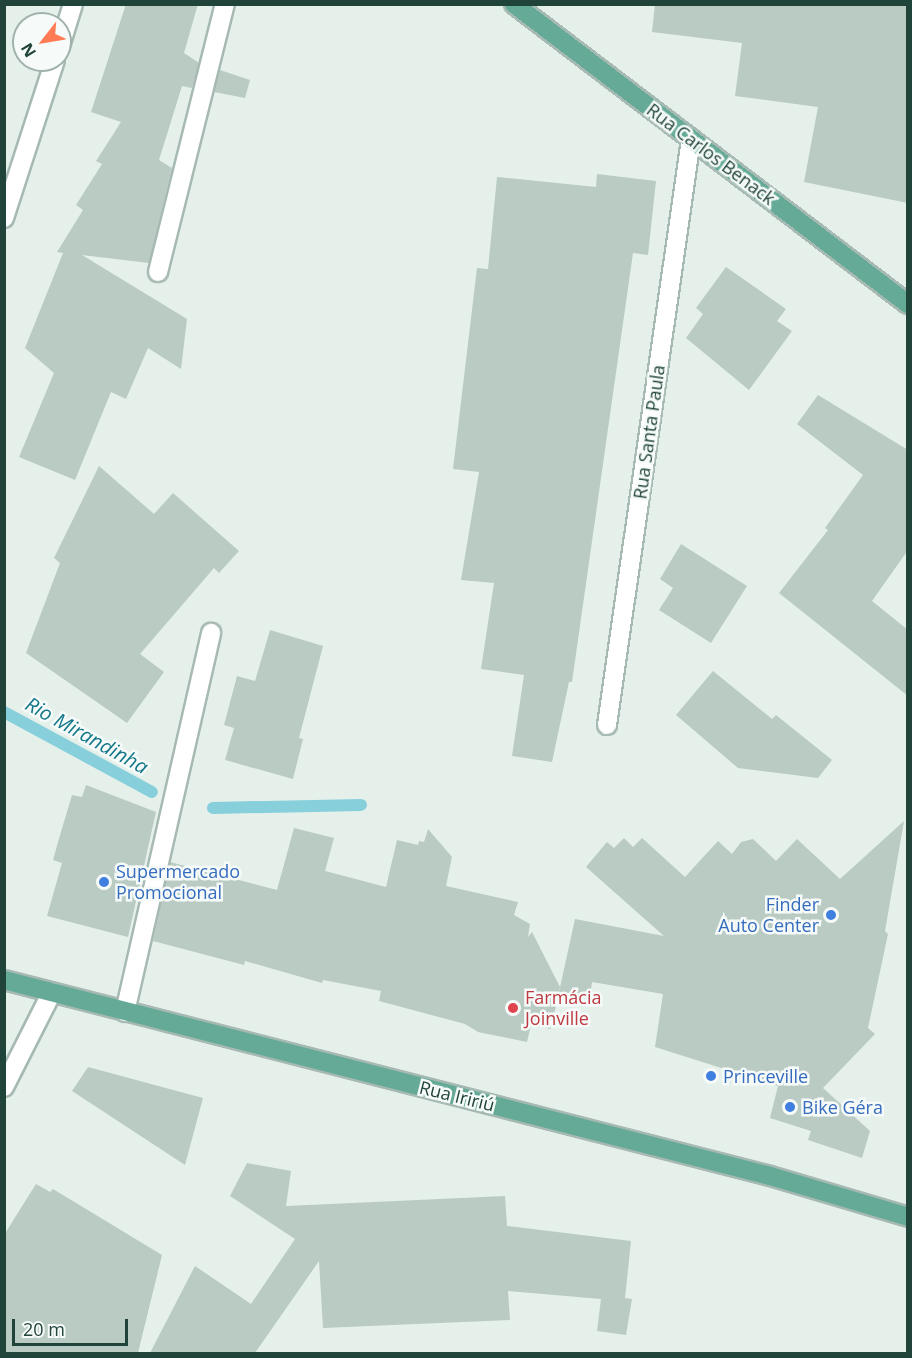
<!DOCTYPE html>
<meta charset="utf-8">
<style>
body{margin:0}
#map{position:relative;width:912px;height:1358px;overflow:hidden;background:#e5f0eb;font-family:"Open Sans",sans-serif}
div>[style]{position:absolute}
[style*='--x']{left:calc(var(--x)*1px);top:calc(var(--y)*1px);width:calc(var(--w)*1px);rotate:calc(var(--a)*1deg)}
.stream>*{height:12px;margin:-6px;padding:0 6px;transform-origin:6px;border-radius:6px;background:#87cfdb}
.building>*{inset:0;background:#b9cbc3}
.roads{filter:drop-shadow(2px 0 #a6b9b2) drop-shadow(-2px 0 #a6b9b2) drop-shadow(0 2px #a6b9b2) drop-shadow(0 -2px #a6b9b2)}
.lane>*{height:18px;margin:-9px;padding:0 9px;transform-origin:9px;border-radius:9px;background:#fff}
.street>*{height:18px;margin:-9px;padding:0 9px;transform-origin:9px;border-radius:9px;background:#fff}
.secondary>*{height:18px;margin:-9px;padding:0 9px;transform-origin:9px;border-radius:9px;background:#fff}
.primary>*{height:18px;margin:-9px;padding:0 9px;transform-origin:9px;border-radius:9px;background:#64aa97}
.dots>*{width:16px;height:16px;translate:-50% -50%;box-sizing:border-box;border:3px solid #f6fbf9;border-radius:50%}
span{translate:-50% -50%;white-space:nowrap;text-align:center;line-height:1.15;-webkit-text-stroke:5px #f6fbf9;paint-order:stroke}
.street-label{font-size:18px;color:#21443a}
.shop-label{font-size:18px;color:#366cbe}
.left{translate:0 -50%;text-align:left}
.right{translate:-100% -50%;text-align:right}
.health-label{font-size:18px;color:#be3a42}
.water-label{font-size:20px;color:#127789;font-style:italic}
.frame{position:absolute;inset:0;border:6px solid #21443a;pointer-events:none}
.north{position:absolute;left:12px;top:12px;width:60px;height:60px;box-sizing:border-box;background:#f6fbf9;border:2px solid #a1b2ad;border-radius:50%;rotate:239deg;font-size:16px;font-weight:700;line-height:24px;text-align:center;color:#21443a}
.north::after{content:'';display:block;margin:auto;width:21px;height:27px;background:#ff7b53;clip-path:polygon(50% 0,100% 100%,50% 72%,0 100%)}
.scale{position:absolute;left:12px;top:1319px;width:116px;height:27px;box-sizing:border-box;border:3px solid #21443a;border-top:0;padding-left:8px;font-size:18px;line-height:21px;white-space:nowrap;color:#21443a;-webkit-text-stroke:4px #f6fbf9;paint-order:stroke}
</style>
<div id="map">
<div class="stream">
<div style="--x:4;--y:712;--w:168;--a:28.4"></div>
<div style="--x:213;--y:808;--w:148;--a:-1.2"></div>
</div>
<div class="building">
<div style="clip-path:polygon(126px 4px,198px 4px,184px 53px,199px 63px,192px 88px,182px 86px,159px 160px,172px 168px,149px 263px,82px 255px,187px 319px,181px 369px,148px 348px,126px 399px,111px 392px,75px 480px,19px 457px,54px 373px,25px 348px,63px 253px,57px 252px,83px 210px,76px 205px,102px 164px,96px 161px,121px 122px,91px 112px)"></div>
<div style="clip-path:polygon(655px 4px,908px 4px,908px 203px,804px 182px,818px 107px,735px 96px,742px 43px,652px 32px)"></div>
<div style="clip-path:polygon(220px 70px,250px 80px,245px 98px,214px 92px)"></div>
<div style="clip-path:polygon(597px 174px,656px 181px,648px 255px,633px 253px,572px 682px,569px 682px,552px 762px,512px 756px,524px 675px,481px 669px,494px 583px,461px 580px,479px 472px,453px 469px,477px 268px,488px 269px,497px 177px,596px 187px)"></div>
<div style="clip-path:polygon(726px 267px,786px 309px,777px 321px,792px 331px,749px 390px,686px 338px,703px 314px,696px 308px)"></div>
<div style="clip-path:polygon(818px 395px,908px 450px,908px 550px,872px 601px,908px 630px,908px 696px,779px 593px,828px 530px,825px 528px,863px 475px,797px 424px)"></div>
<div style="clip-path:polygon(99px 466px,154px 514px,173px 493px,239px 551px,219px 573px,214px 568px,140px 654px,164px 672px,127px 723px,26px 653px,60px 563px,54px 558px)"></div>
<div style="clip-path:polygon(681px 544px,747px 586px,711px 643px,659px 610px,673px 588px,660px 579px)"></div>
<div style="clip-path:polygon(270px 630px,323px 646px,299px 738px,303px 739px,293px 779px,225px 760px,234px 728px,224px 725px,237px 676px,255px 681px)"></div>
<div style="clip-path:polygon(713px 671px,772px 719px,776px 715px,832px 760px,818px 778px,738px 768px,676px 715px)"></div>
<div style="clip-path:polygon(86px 785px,156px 812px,128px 937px,47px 916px,62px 863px,53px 860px,58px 842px,72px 795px,82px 797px)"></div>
<div style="clip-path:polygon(904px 821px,885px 931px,888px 934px,868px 1028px,875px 1034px,823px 1088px,870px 1131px,862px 1158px,808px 1140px,811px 1131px,770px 1118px,778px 1086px,655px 1047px,663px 994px,592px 982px,590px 997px,559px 992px,575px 919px,664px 936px,586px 867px,607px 842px,614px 848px,624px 838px,633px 847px,642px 838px,685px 877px,718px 841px,732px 854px,741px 842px,753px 839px,776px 861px,797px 839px,840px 879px)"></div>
<div style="clip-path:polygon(294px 828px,334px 838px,325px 871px,386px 887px,397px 840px,418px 845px,419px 841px,424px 842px,428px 829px,452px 857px,446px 886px,518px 902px,514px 915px,530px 924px,528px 937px,532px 932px,560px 987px,551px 1029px,531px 1025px,527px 1042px,478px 1032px,465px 1024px,379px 1001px,381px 991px,323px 980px,322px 983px,245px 961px,244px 965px,153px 941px,170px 862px,277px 890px)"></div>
<div style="clip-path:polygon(88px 1067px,203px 1098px,185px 1165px,72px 1091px)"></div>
<div style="clip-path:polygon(247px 1163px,291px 1171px,286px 1206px,505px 1196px,507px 1226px,631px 1241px,625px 1298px,632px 1299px,626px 1335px,597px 1331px,601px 1299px,508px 1291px,510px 1320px,323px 1328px,319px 1261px,255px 1353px,150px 1353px,195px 1266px,251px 1304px,295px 1239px,230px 1196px)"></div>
<div style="clip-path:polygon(36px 1184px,50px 1192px,53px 1189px,162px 1255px,138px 1353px,4px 1353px,4px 1235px)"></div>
</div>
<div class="roads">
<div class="lane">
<div style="--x:158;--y:272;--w:276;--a:-76"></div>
</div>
<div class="street">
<div style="--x:60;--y:46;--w:44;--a:-72.8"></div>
<div style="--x:4;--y:218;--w:166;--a:-72.1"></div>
<div style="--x:607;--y:725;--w:592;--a:-81.84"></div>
<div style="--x:125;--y:1012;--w:389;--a:-77.2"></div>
</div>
<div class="secondary">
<div style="--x:4;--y:1087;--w:106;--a:-63.2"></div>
</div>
<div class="primary">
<div style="--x:514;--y:4;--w:495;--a:37.3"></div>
<div style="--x:4;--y:980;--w:791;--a:14.35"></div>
<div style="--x:770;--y:1176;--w:144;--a:16.5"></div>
</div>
</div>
<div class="dots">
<div style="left:104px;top:882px;background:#3f7fe0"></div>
<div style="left:831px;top:915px;background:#3f7fe0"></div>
<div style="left:513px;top:1008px;background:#e0444e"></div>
<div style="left:711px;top:1076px;background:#3f7fe0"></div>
<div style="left:790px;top:1107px;background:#3f7fe0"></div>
</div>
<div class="street-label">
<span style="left:711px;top:154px;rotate:37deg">Rua Carlos Benack</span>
<span style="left:649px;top:432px;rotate:-82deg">Rua Santa Paula</span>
<span style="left:457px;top:1096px;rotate:14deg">Rua Iririú</span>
</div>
<div class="shop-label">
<span class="left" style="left:116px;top:882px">Supermercado<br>Promocional</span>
<span class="right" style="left:819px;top:915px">Finder<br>Auto Center</span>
<span class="left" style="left:723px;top:1076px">Princeville</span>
<span class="left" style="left:802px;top:1107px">Bike Géra</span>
</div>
<div class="health-label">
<span class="left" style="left:525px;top:1008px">Farmácia<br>Joinville</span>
</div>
<div class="water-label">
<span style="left:87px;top:735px;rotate:29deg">Rio Mirandinha</span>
</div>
<div class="frame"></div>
<div class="north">N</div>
<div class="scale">20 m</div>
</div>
